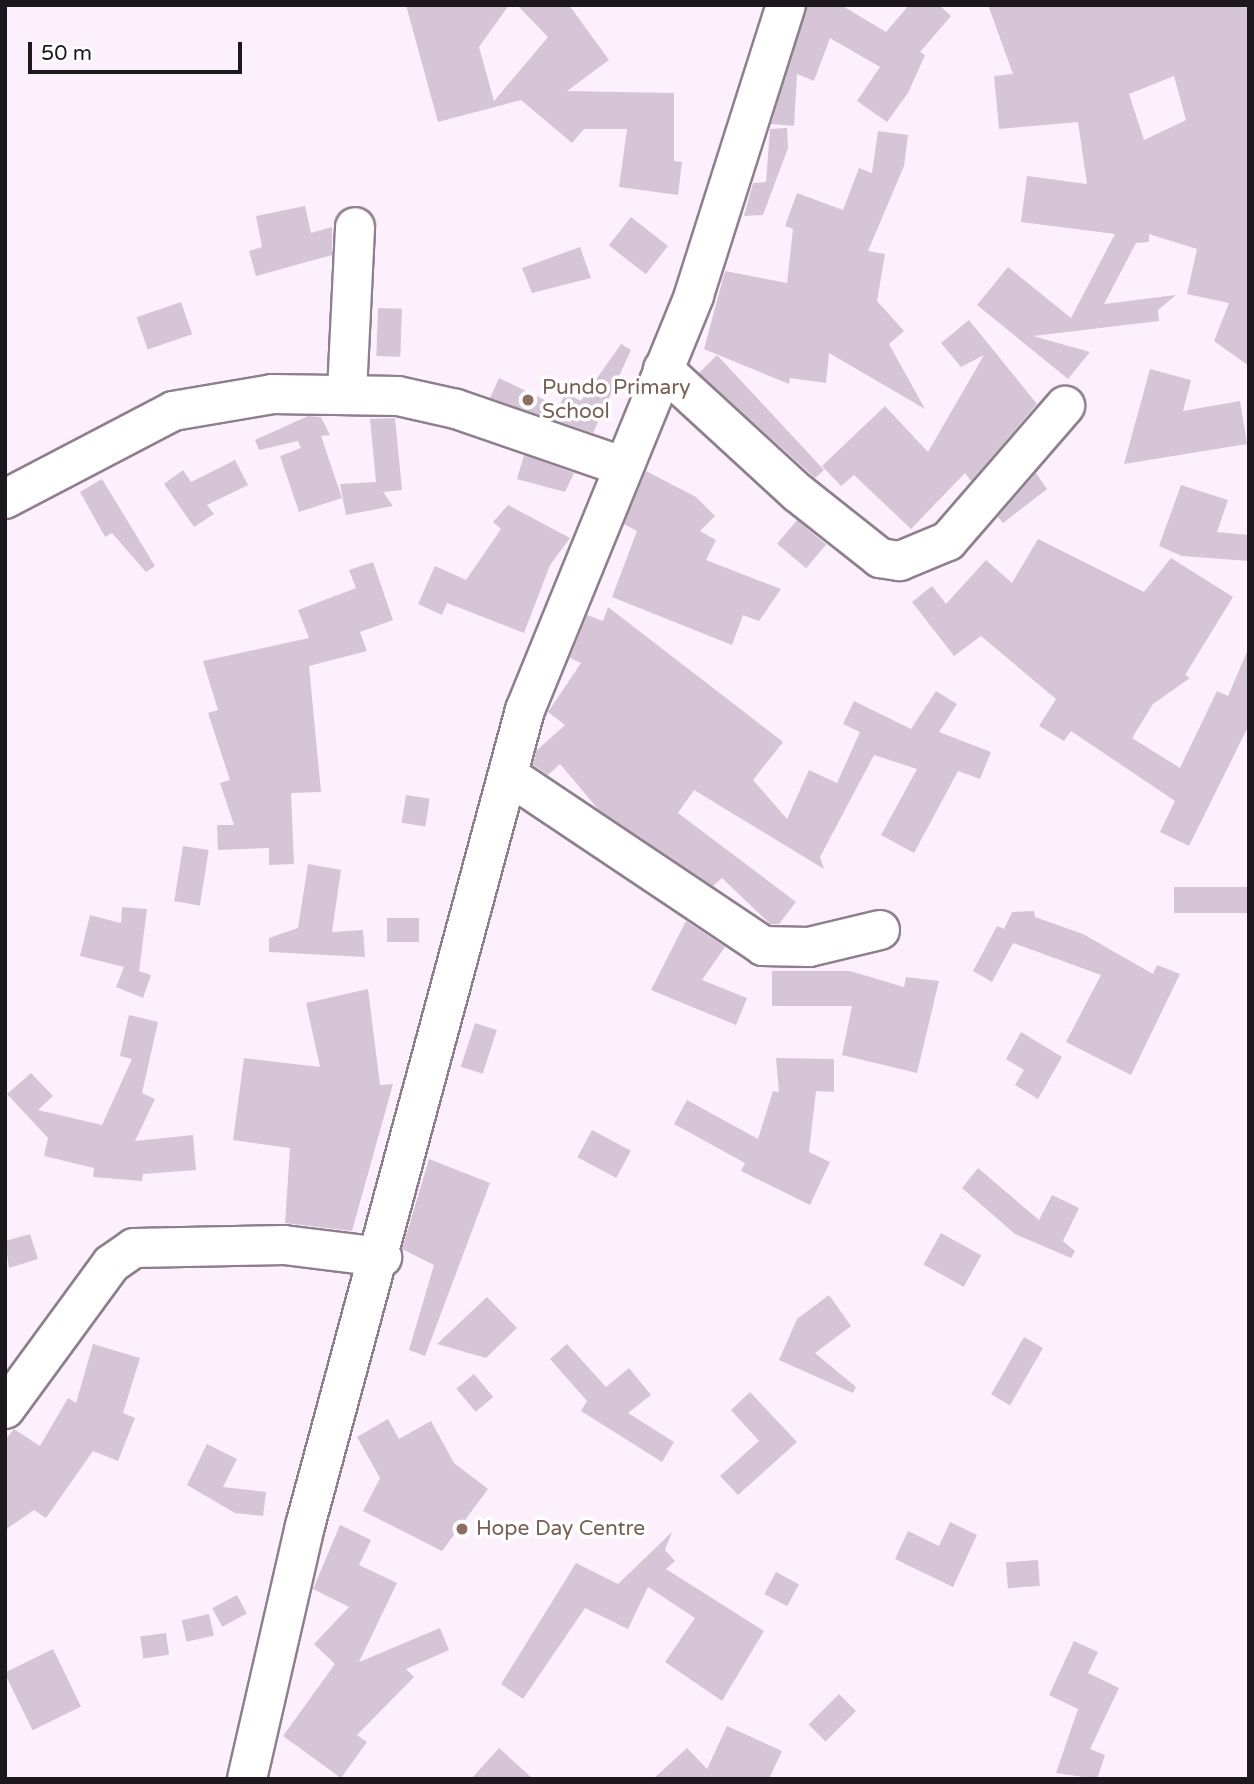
<!DOCTYPE html>
<style>
body{margin:0}
#map{position:relative;width:1254px;height:1784px;overflow:hidden;background:#fdf0fd;font-family:"Varela Round",sans-serif}
div>[style]{position:absolute}
[style*='--x']{left:calc(var(--x)*1px);top:calc(var(--y)*1px);width:calc(var(--w)*1px);rotate:calc(var(--a)*1deg)}
.building>*{inset:0;background:#d5c5d6;transform-origin:0 0}
.roads{filter:drop-shadow(2px 0 #8e7f8e) drop-shadow(-2px 0 #8e7f8e) drop-shadow(0 2px #8e7f8e) drop-shadow(0 -2px #8e7f8e)}
.minor>*{height:38px;margin:-19px;padding:0 19px;transform-origin:19px;border-radius:19px;background:#fff}
.dots>*{width:19px;height:19px;translate:-50% -50%;box-sizing:border-box;border:4px solid #fff;border-radius:50%}
span{translate:-50% -50%;white-space:nowrap;text-align:center;line-height:1.15;-webkit-text-stroke:7px #fff;paint-order:stroke}
.education-label{font-size:21px;color:#785e54}
.left{translate:0 -50%;text-align:left}
.frame{position:absolute;inset:0;border:7px solid #1d181e;pointer-events:none}
.scale{position:absolute;left:28px;top:42px;width:214px;height:32px;box-sizing:border-box;border:4px solid #1d181e;border-top:0;padding-left:9px;font-size:21px;line-height:24px;white-space:nowrap;color:#1d181e;-webkit-text-stroke:5px #fff;paint-order:stroke}
</style>
<div id="map">
<div class="building">
<div style="clip-path:polygon(406px 5px,509px 5px,479px 47px,494px 101px,548px 37px,517px 5px,569px 5px,609px 60px,567px 91px,674px 93px,674px 161px,682px 162px,678px 195px,619px 187px,627px 129px,584px 129px,572px 143px,521px 100px,438px 122px)"></div>
<div style="clip-path:polygon(807px 5px,841px 5px,886px 32px,909px 5px,939px 5px,951px 16px,920px 52px,925px 55px,908px 93px,887px 122px,857px 101px,880px 67px,830px 38px,814px 81px,797px 74px,794px 126px,771px 124px)"></div>
<div style="clip-path:polygon(evenodd,988px 5px,1249px 5px,1249px 366px,1214px 341px,1229px 303px,1187px 294px,1197px 249px,1149px 234px,1149px 242px,1136px 243px,1104px 304px,1176px 295px,1158px 310px,1159px 321px,1033px 336px,1090px 352px,1068px 379px,977px 305px,1008px 267px,1071px 318px,1115px 234px,1021px 222px,1027px 176px,1087px 184px,1078px 122px,999px 129px,994px 76px,1013px 74px,988px 5px,1174px 76px,1186px 120px,1144px 140px,1129px 94px,1174px 76px)"></div>
<div style="clip-path:polygon(787px 128px,788px 148px,763px 215px,744px 216px,753px 183px,766px 182px,770px 129px)"></div>
<div style="clip-path:polygon(878px 131px,908px 135px,904px 166px,868px 251px,885px 254px,877px 301px,904px 331px,889px 344px,925px 409px,829px 353px,826px 383px,790px 378px,789px 384px,704px 349px,725px 271px,787px 283px,793px 229px,785px 226px,797px 193px,843px 210px,859px 168px,872px 173px)"></div>
<div style="clip-path:polygon(305px 206px,311px 233px,332px 227px,332px 255px,256px 276px,249px 251px,262px 247px,256px 216px)"></div>
<div style="left:631px;top:217px;width:47px;height:36px;rotate:38deg"></div>
<div style="clip-path:polygon(580px 247px,591px 278px,532px 293px,522px 268px)"></div>
<div style="left:181px;top:302px;width:34px;height:47px;rotate:71deg"></div>
<div style="left:378px;top:308px;width:24px;height:48px;rotate:2deg"></div>
<div style="clip-path:polygon(969px 320px,1037px 404px,971px 481px,965px 473px,911px 529px,854px 475px,841px 486px,822px 466px,885px 406px,928px 452px,984px 355px,961px 367px,941px 343px)"></div>
<div style="clip-path:polygon(621px 344px,631px 350px,593px 433px,490px 398px,499px 378px,559px 407px,565px 393px,581px 401px)"></div>
<div style="clip-path:polygon(717px 355px,824px 470px,815px 478px,699px 373px)"></div>
<div style="clip-path:polygon(1150px 369px,1191px 380px,1183px 411px,1240px 401px,1247px 444px,1124px 464px)"></div>
<div style="clip-path:polygon(308px 416px,321px 417px,330px 435px,321px 436px,342px 498px,299px 512px,280px 456px,301px 448px,298px 441px,259px 450px,255px 440px)"></div>
<div style="clip-path:polygon(395px 418px,402px 490px,383px 492px,393px 506px,346px 515px,340px 484px,376px 482px,370px 419px)"></div>
<div style="clip-path:polygon(524px 455px,574px 473px,565px 492px,517px 479px)"></div>
<div style="clip-path:polygon(235px 460px,248px 485px,207px 505px,214px 514px,194px 527px,164px 484px,183px 470px,191px 482px)"></div>
<div style="clip-path:polygon(646px 471px,696px 497px,715px 516px,700px 531px,716px 540px,706px 560px,781px 589px,759px 621px,743px 615px,732px 645px,612px 597px,637px 531px,624px 524px)"></div>
<div style="clip-path:polygon(1036px 473px,1047px 489px,1003px 523px,998px 517px)"></div>
<div style="clip-path:polygon(102px 479px,155px 566px,146px 572px,112px 533px,105px 537px,80px 492px)"></div>
<div style="clip-path:polygon(1181px 485px,1228px 500px,1217px 532px,1249px 535px,1249px 561px,1182px 556px,1159px 546px)"></div>
<div style="clip-path:polygon(508px 505px,570px 538px,550px 565px,524px 633px,447px 603px,442px 615px,418px 604px,435px 566px,466px 580px,501px 529px,493px 522px)"></div>
<div style="left:797px;top:520px;width:38px;height:31px;rotate:40deg"></div>
<div style="clip-path:polygon(1038px 539px,1144px 592px,1171px 558px,1233px 597px,1185px 675px,1190px 678px,1153px 704px,1132px 738px,1180px 768px,1217px 691px,1228px 696px,1249px 647px,1249px 725px,1189px 846px,1160px 832px,1175px 801px,1071px 731px,1064px 741px,1039px 726px,1056px 699px,981px 636px,954px 656px,912px 602px,932px 586px,946px 604px,986px 560px,1012px 583px)"></div>
<div style="clip-path:polygon(373px 562px,393px 620px,360px 632px,367px 651px,309px 666px,321px 792px,291px 793px,294px 864px,269px 865px,269px 848px,218px 850px,217px 825px,234px 825px,220px 783px,230px 780px,208px 713px,218px 710px,203px 661px,309px 638px,298px 610px,356px 588px,349px 570px)"></div>
<div style="clip-path:polygon(608px 607px,783px 742px,753px 780px,787px 819px,809px 770px,837px 783px,860px 732px,843px 724px,854px 701px,911px 729px,936px 691px,957px 704px,939px 732px,991px 752px,980px 779px,958px 771px,914px 853px,881px 835px,917px 769px,874px 755px,820px 857px,824px 869px,694px 790px,678px 813px,796px 902px,779px 924px,770px 924px,722px 878px,713px 886px,598px 809px,560px 764px,548px 775px,533px 765px,536px 751px,565px 725px,548px 712px,581px 663px,570px 658px,587px 615px,603px 621px)"></div>
<div style="left:406px;top:795px;width:24px;height:28px;rotate:9deg"></div>
<div style="left:183px;top:846px;width:26px;height:56px;rotate:9deg"></div>
<div style="clip-path:polygon(308px 864px,341px 870px,332px 932px,363px 930px,365px 957px,269px 952px,269px 938px,298px 928px)"></div>
<div style="left:1174px;top:887px;width:75px;height:26px"></div>
<div style="clip-path:polygon(122px 907px,147px 909px,139px 971px,151px 975px,143px 998px,116px 987px,124px 967px,80px 956px,90px 915px,121px 923px)"></div>
<div style="clip-path:polygon(1034px 911px,1035px 917px,1083px 934px,1153px 974px,1157px 965px,1180px 974px,1131px 1075px,1066px 1042px,1101px 975px,1013px 943px,992px 982px,973px 971px,997px 926px,1004px 929px,1012px 912px)"></div>
<div style="left:387px;top:918px;width:32px;height:24px"></div>
<div style="clip-path:polygon(686px 921px,725px 947px,702px 980px,747px 998px,736px 1025px,651px 990px)"></div>
<div style="clip-path:polygon(772px 971px,850px 971px,904px 987px,906px 977px,939px 981px,917px 1073px,842px 1055px,852px 1006px,772px 1006px)"></div>
<div style="clip-path:polygon(368px 989px,380px 1085px,393px 1084px,352px 1231px,285px 1223px,290px 1148px,233px 1140px,244px 1058px,320px 1067px,306px 1003px)"></div>
<div style="clip-path:polygon(129px 1015px,158px 1022px,142px 1093px,155px 1099px,135px 1141px,193px 1135px,196px 1170px,143px 1174px,142px 1181px,93px 1177px,94px 1168px,44px 1156px,48px 1138px,7px 1094px,31px 1073px,53px 1096px,38px 1110px,102px 1125px,132px 1059px,120px 1056px)"></div>
<div style="left:475px;top:1023px;width:23px;height:46px;rotate:18deg"></div>
<div style="clip-path:polygon(1021px 1032px,1062px 1057px,1038px 1099px,1015px 1085px,1024px 1070px,1006px 1059px)"></div>
<div style="clip-path:polygon(776px 1058px,834px 1059px,834px 1092px,816px 1091px,809px 1152px,830px 1162px,810px 1205px,741px 1171px,745px 1163px,674px 1124px,687px 1100px,758px 1139px,773px 1091px,779px 1092px)"></div>
<div style="left:592px;top:1130px;width:44px;height:31px;rotate:28deg"></div>
<div style="clip-path:polygon(429px 1159px,490px 1183px,425px 1356px,409px 1350px,434px 1265px,402px 1249px)"></div>
<div style="clip-path:polygon(978px 1168px,1039px 1220px,1052px 1195px,1079px 1208px,1063px 1241px,1075px 1251px,1071px 1258px,1015px 1234px,962px 1188px)"></div>
<div style="left:941px;top:1233px;width:46px;height:36px;rotate:29deg"></div>
<div style="clip-path:polygon(30px 1234px,38px 1259px,9px 1268px,5px 1241px)"></div>
<div style="clip-path:polygon(829px 1295px,851px 1326px,815px 1353px,856px 1387px,853px 1393px,779px 1360px,797px 1319px)"></div>
<div style="clip-path:polygon(487px 1297px,517px 1328px,486px 1358px,437px 1344px)"></div>
<div style="left:1024px;top:1337px;width:22px;height:66px;rotate:30deg"></div>
<div style="clip-path:polygon(93px 1344px,140px 1358px,123px 1413px,135px 1418px,118px 1461px,93px 1451px,46px 1518px,34px 1510px,5px 1530px,5px 1440px,14px 1429px,40px 1446px,68px 1398px,76px 1403px)"></div>
<div style="clip-path:polygon(567px 1344px,606px 1387px,629px 1368px,651px 1395px,628px 1413px,674px 1442px,662px 1462px,581px 1411px,587px 1401px,550px 1359px)"></div>
<div style="left:474px;top:1374px;width:30px;height:23px;rotate:50deg"></div>
<div style="clip-path:polygon(750px 1392px,797px 1442px,738px 1495px,720px 1476px,759px 1441px,731px 1410px)"></div>
<div style="clip-path:polygon(388px 1419px,399px 1439px,431px 1421px,454px 1463px,488px 1489px,442px 1551px,363px 1511px,380px 1478px,357px 1437px)"></div>
<div style="clip-path:polygon(207px 1444px,237px 1459px,223px 1487px,266px 1492px,263px 1516px,235px 1513px,187px 1485px)"></div>
<div style="clip-path:polygon(950px 1522px,977px 1535px,953px 1587px,895px 1559px,908px 1531px,939px 1546px)"></div>
<div style="clip-path:polygon(340px 1525px,371px 1540px,359px 1565px,397px 1583px,359px 1662px,440px 1628px,449px 1650px,406px 1669px,414px 1677px,357px 1735px,367px 1742px,341px 1778px,283px 1736px,335px 1664px,314px 1644px,349px 1607px,313px 1589px)"></div>
<div style="clip-path:polygon(672px 1532px,665px 1550px,675px 1561px,666px 1569px,764px 1631px,722px 1701px,665px 1662px,695px 1618px,648px 1587px,628px 1629px,585px 1608px,523px 1699px,501px 1684px,576px 1563px,618px 1584px)"></div>
<div style="left:1038px;top:1560px;width:26px;height:32px;rotate:86deg"></div>
<div style="left:776px;top:1572px;width:26px;height:25px;rotate:28deg"></div>
<div style="left:237px;top:1595px;width:21px;height:28px;rotate:62deg"></div>
<div style="left:209px;top:1614px;width:22px;height:28px;rotate:77deg"></div>
<div style="left:166px;top:1633px;width:22px;height:26px;rotate:82deg"></div>
<div style="clip-path:polygon(1074px 1641px,1098px 1652px,1088px 1673px,1119px 1688px,1090px 1749px,1105px 1755px,1097px 1779px,1056px 1773px,1078px 1709px,1049px 1695px)"></div>
<div style="left:53px;top:1649px;width:64px;height:54px;rotate:64deg"></div>
<div style="left:839px;top:1694px;width:24px;height:43px;rotate:45deg"></div>
<div style="clip-path:polygon(727px 1726px,782px 1751px,769px 1779px,653px 1779px,687px 1748px,707px 1769px)"></div>
<div style="clip-path:polygon(499px 1748px,533px 1779px,471px 1779px)"></div>
</div>
<div class="roads">
<div class="minor">
<div style="--x:663;--y:369;--w:183;--a:42.6"></div>
<div style="--x:798;--y:493;--w:105;--a:38.4"></div>
<div style="--x:880;--y:558;--w:20;--a:9"></div>
<div style="--x:900;--y:561;--w:52;--a:-22.6"></div>
<div style="--x:948;--y:541;--w:179;--a:-49.1"></div>
<div style="--x:347;--y:392;--w:165;--a:-87.2"></div>
<div style="--x:5;--y:499;--w:190;--a:-27.6"></div>
<div style="--x:173;--y:411;--w:100;--a:-9.7"></div>
<div style="--x:272;--y:394;--w:126;--a:0.9"></div>
<div style="--x:398;--y:396;--w:59;--a:12.6"></div>
<div style="--x:456;--y:409;--w:176;--a:19"></div>
<div style="--x:508;--y:775;--w:307;--a:33.8"></div>
<div style="--x:763;--y:946;--w:46;--a:1.2"></div>
<div style="--x:809;--y:947;--w:73;--a:-13.5"></div>
<div style="--x:5;--y:1409;--w:180;--a:-53.8"></div>
<div style="--x:111;--y:1264;--w:28;--a:-35"></div>
<div style="--x:134;--y:1248;--w:150;--a:-1.1"></div>
<div style="--x:284;--y:1245;--w:99;--a:7"></div>
<div style="--x:247;--y:1779;--w:260;--a:-77.1"></div>
<div style="--x:305;--y:1526;--w:845;--a:-74.91"></div>
<div style="--x:525;--y:710;--w:448;--a:-67.8"></div>
<div style="--x:694;--y:295;--w:304;--a:-72.4"></div>
</div>
</div>
<div class="dots">
<div style="left:528px;top:400px;background:#8d6e63"></div>
<div style="left:462px;top:1529px;background:#8d6e63"></div>
</div>
<div class="education-label">
<span class="left" style="left:542px;top:400px">Pundo Primary<br>School</span>
<span class="left" style="left:476px;top:1529px">Hope Day Centre</span>
</div>
<div class="frame"></div>
<div class="scale">50 m</div>
</div>
